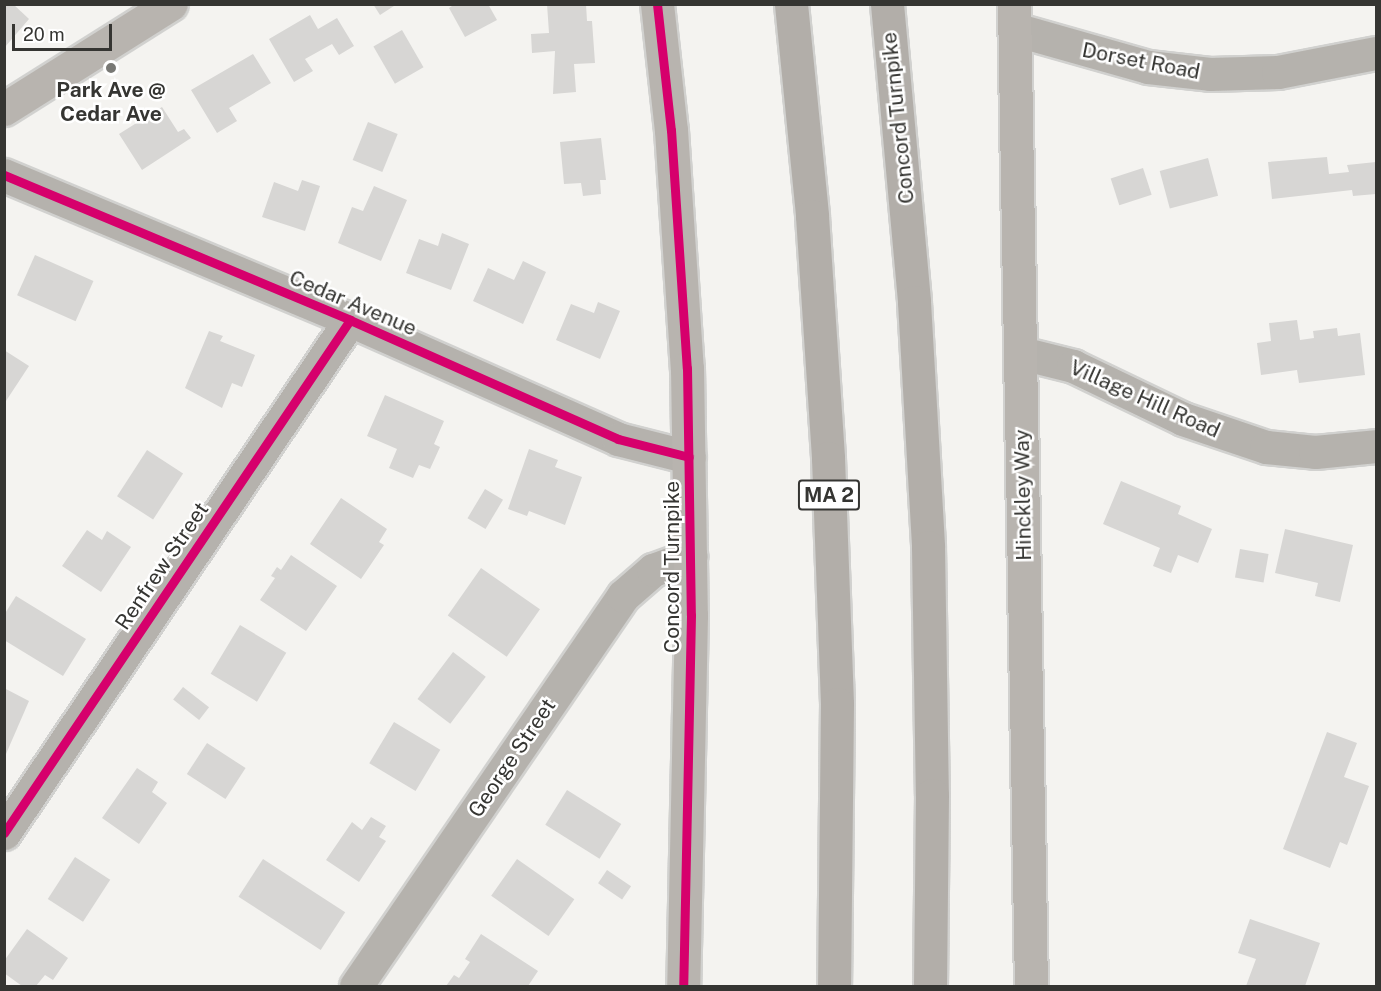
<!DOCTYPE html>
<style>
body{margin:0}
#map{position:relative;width:1381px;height:991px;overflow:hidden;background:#f4f3f0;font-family:"Public Sans",sans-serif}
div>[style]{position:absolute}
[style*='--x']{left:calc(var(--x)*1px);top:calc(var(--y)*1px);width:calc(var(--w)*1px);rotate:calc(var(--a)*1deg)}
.building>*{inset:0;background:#d7d6d4;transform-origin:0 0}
.roads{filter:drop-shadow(2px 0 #d1d1cf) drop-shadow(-2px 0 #d1d1cf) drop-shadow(0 2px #d1d1cf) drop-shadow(0 -2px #d1d1cf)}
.minor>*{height:33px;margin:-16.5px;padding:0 16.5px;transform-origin:16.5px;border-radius:16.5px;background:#b5b2ad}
.major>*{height:33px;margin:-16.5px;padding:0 16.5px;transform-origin:16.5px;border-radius:16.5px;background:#b8b4af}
.highway>*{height:33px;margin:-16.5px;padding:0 16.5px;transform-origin:16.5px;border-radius:16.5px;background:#b2aea9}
.cycleway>*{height:9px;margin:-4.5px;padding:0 4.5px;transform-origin:4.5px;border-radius:4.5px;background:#d6006c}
.dots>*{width:16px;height:16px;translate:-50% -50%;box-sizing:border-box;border:3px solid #fff;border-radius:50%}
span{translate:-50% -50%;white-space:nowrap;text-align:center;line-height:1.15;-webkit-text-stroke:5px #fff;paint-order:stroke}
.shield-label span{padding:2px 4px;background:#fff;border:2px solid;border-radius:4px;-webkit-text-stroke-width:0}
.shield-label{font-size:20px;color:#353532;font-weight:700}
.street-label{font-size:21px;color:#353532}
.poi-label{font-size:21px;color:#353532;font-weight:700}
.frame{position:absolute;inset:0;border:6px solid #353532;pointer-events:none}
.scale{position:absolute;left:12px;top:24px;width:100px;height:27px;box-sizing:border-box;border:3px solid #353532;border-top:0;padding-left:8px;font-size:18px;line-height:21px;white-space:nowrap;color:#353532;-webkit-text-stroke:4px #fff;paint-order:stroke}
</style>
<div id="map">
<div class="building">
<div style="clip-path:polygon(5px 4px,13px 4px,29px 19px,5px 47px)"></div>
<div style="clip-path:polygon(373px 4px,397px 4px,380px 15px)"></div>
<div style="clip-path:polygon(455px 4px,488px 4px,497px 20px,465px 37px,449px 8px)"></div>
<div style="clip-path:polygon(547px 4px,586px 4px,587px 21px,592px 21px,595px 63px,574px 64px,576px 92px,553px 94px,555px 51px,532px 53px,531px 34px,549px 33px)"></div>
<div style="clip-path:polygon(310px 15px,318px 29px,337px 18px,354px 46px,339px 55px,332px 44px,305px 59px,313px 71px,294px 82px,269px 39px)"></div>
<div style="left:402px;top:30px;width:43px;height:33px;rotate:60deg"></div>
<div style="clip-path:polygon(253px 54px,271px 83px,229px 108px,237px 121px,217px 133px,191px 90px)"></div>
<div style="clip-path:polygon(162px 107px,178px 132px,184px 129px,191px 138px,142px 170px,119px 134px)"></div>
<div style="left:368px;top:122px;width:32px;height:41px;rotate:22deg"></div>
<div style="clip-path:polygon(601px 138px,606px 180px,600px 180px,601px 194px,583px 196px,581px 183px,564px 184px,560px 142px)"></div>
<div style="clip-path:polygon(1327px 157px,1329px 174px,1349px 172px,1347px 165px,1376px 162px,1376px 194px,1353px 196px,1352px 190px,1272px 199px,1268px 162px)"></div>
<div style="left:1208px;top:158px;width:39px;height:50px;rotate:75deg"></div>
<div style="left:1143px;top:168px;width:28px;height:34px;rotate:72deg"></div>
<div style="clip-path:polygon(302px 180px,320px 186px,305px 231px,262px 217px,274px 182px,298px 191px)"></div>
<div style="clip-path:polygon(374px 186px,407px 200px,381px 261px,338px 243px,352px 207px,363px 211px)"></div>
<div style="clip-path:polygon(442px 233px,469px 244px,451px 290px,406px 273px,419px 239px,438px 246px)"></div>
<div style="left:35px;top:255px;width:64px;height:44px;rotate:24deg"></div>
<div style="clip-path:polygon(523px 261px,546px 272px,523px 324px,473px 301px,488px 268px,514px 280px)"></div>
<div style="clip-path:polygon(598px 302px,620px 311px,600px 359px,556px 340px,571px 304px,594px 313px)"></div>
<div style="clip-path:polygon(1297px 320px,1300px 340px,1314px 338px,1313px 331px,1337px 328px,1338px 336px,1360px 333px,1365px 375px,1299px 383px,1297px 370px,1261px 375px,1257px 343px,1271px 341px,1269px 323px)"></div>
<div style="clip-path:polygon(209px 331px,223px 336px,220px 341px,255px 355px,242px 387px,232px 383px,222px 408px,185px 388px)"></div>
<div style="clip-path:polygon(4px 350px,29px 366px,4px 404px)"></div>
<div style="clip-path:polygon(385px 395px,444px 421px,434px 444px,440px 447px,430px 469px,419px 465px,413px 478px,389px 468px,397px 449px,367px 436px)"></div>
<div style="clip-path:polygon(529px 449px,558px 460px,555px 467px,582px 477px,565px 525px,529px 511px,527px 516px,508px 509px)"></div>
<div style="left:147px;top:450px;width:43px;height:55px;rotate:33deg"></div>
<div style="clip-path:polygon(1121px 481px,1181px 506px,1178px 514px,1212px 529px,1198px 563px,1178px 555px,1171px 573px,1153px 566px,1160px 548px,1103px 524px)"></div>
<div style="left:485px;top:489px;width:21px;height:34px;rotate:31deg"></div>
<div style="clip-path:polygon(341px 498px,387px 529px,379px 542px,384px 545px,361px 579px,310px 544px)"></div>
<div style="clip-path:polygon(1285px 529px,1353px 545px,1340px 602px,1315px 596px,1318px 583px,1275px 573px)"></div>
<div style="clip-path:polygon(87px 530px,102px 540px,107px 531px,131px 547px,101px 592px,62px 566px)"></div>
<div style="left:1240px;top:549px;width:29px;height:29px;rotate:10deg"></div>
<div style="clip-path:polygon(291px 555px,337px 586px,306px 631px,260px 600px,275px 578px,271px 576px,277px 567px,281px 570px)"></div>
<div style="left:481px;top:568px;width:72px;height:58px;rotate:35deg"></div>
<div style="clip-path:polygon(16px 596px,86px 639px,63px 676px,4px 640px,4px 615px)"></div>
<div style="left:240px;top:625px;width:54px;height:57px;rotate:31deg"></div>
<div style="left:453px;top:652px;width:41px;height:59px;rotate:37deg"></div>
<div style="left:183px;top:687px;width:33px;height:16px;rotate:38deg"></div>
<div style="clip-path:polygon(4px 688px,29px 701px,6px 754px,4px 753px)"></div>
<div style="left:394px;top:722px;width:54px;height:48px;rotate:31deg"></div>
<div style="clip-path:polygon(1327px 732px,1357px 743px,1344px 777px,1369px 786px,1347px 845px,1340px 842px,1330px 868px,1283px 849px)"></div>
<div style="left:207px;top:743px;width:46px;height:37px;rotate:33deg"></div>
<div style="clip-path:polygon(137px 768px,158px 782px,152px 792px,167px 803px,139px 844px,102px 818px)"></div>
<div style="left:567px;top:790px;width:64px;height:41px;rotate:32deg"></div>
<div style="clip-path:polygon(371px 817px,386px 826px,379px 837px,386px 841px,359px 882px,326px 860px,352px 822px,362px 830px)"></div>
<div style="left:75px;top:857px;width:42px;height:50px;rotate:33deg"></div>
<div style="left:263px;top:859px;width:98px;height:45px;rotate:33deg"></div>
<div style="left:517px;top:859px;width:70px;height:45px;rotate:35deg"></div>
<div style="left:607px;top:870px;width:29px;height:16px;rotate:34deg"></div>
<div style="clip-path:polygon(1250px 919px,1320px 943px,1305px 986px,1246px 986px,1256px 959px,1238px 953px)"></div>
<div style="clip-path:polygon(27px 929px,68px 958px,53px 980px,45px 975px,36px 986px,22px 986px,4px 973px,4px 961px)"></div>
<div style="clip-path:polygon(481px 934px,538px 971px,528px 986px,446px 986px,454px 975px,459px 978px,470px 962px,465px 959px)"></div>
</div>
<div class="roads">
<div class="minor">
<div style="--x:1014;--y:29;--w:139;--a:15.8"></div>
<div style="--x:1148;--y:67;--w:62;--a:6.4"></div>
<div style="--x:1210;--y:74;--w:68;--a:-1.7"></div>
<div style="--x:1278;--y:72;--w:100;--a:-11"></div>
<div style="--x:4;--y:175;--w:375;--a:22.7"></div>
<div style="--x:350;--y:320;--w:293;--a:23.9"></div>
<div style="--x:618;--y:439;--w:73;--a:14.2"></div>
<div style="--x:1021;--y:353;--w:54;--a:14"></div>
<div style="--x:1073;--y:366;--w:122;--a:25.7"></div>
<div style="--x:1183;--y:419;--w:88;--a:18.6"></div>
<div style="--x:1266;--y:447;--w:49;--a:5.8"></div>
<div style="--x:1315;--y:452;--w:61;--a:-5.6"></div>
<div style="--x:4;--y:833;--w:619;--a:-56"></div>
<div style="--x:356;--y:986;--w:473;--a:-55.6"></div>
<div style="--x:623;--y:596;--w:40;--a:-41"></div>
<div style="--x:653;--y:570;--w:40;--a:-20.2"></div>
</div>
<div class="major">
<div style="--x:657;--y:4;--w:127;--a:83.7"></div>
<div style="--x:671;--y:130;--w:239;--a:86.2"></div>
<div style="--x:687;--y:368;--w:247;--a:89.1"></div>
<div style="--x:691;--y:615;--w:371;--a:91.2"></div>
<div style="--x:1014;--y:4;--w:982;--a:89.01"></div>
<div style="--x:4;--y:109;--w:197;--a:-32.2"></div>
</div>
<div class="highway">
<div style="--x:791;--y:4;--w:213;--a:84.3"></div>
<div style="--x:812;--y:216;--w:243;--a:86.2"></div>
<div style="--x:828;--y:458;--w:246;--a:87.9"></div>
<div style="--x:837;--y:704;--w:282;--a:90.6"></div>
<div style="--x:887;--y:4;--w:299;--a:84.8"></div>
<div style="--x:914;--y:302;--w:245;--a:86.7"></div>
<div style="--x:928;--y:547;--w:248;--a:89.1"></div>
<div style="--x:932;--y:795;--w:191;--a:90.6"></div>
</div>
</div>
<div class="cycleway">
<div style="--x:657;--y:4;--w:127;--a:83.7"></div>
<div style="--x:671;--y:130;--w:239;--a:86.2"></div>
<div style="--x:687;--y:368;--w:247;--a:89.1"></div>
<div style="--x:691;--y:615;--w:371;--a:91.2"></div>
<div style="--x:4;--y:175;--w:375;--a:22.7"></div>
<div style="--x:350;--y:320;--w:293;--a:23.9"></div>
<div style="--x:618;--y:439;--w:73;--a:14.2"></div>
<div style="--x:4;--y:833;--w:619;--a:-56"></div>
</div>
<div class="dots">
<div style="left:111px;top:68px;background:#787874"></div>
</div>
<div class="shield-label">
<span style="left:829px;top:495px">MA 2</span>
</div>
<div class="street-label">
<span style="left:1141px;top:61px;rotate:11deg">Dorset Road</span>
<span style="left:898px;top:118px;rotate:-96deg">Concord Turnpike</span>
<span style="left:353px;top:303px;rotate:23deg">Cedar Avenue</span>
<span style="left:1145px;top:399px;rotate:24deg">Village Hill Road</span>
<span style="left:1023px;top:495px;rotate:-91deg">Hinckley Way</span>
<span style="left:162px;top:566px;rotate:-56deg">Renfrew Street</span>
<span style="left:672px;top:567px;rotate:-90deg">Concord Turnpike</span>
<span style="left:512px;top:758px;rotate:-56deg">George Street</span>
</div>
<div class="poi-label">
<span style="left:111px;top:102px">Park Ave @<br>Cedar Ave</span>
</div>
<div class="frame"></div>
<div class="scale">20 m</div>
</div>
